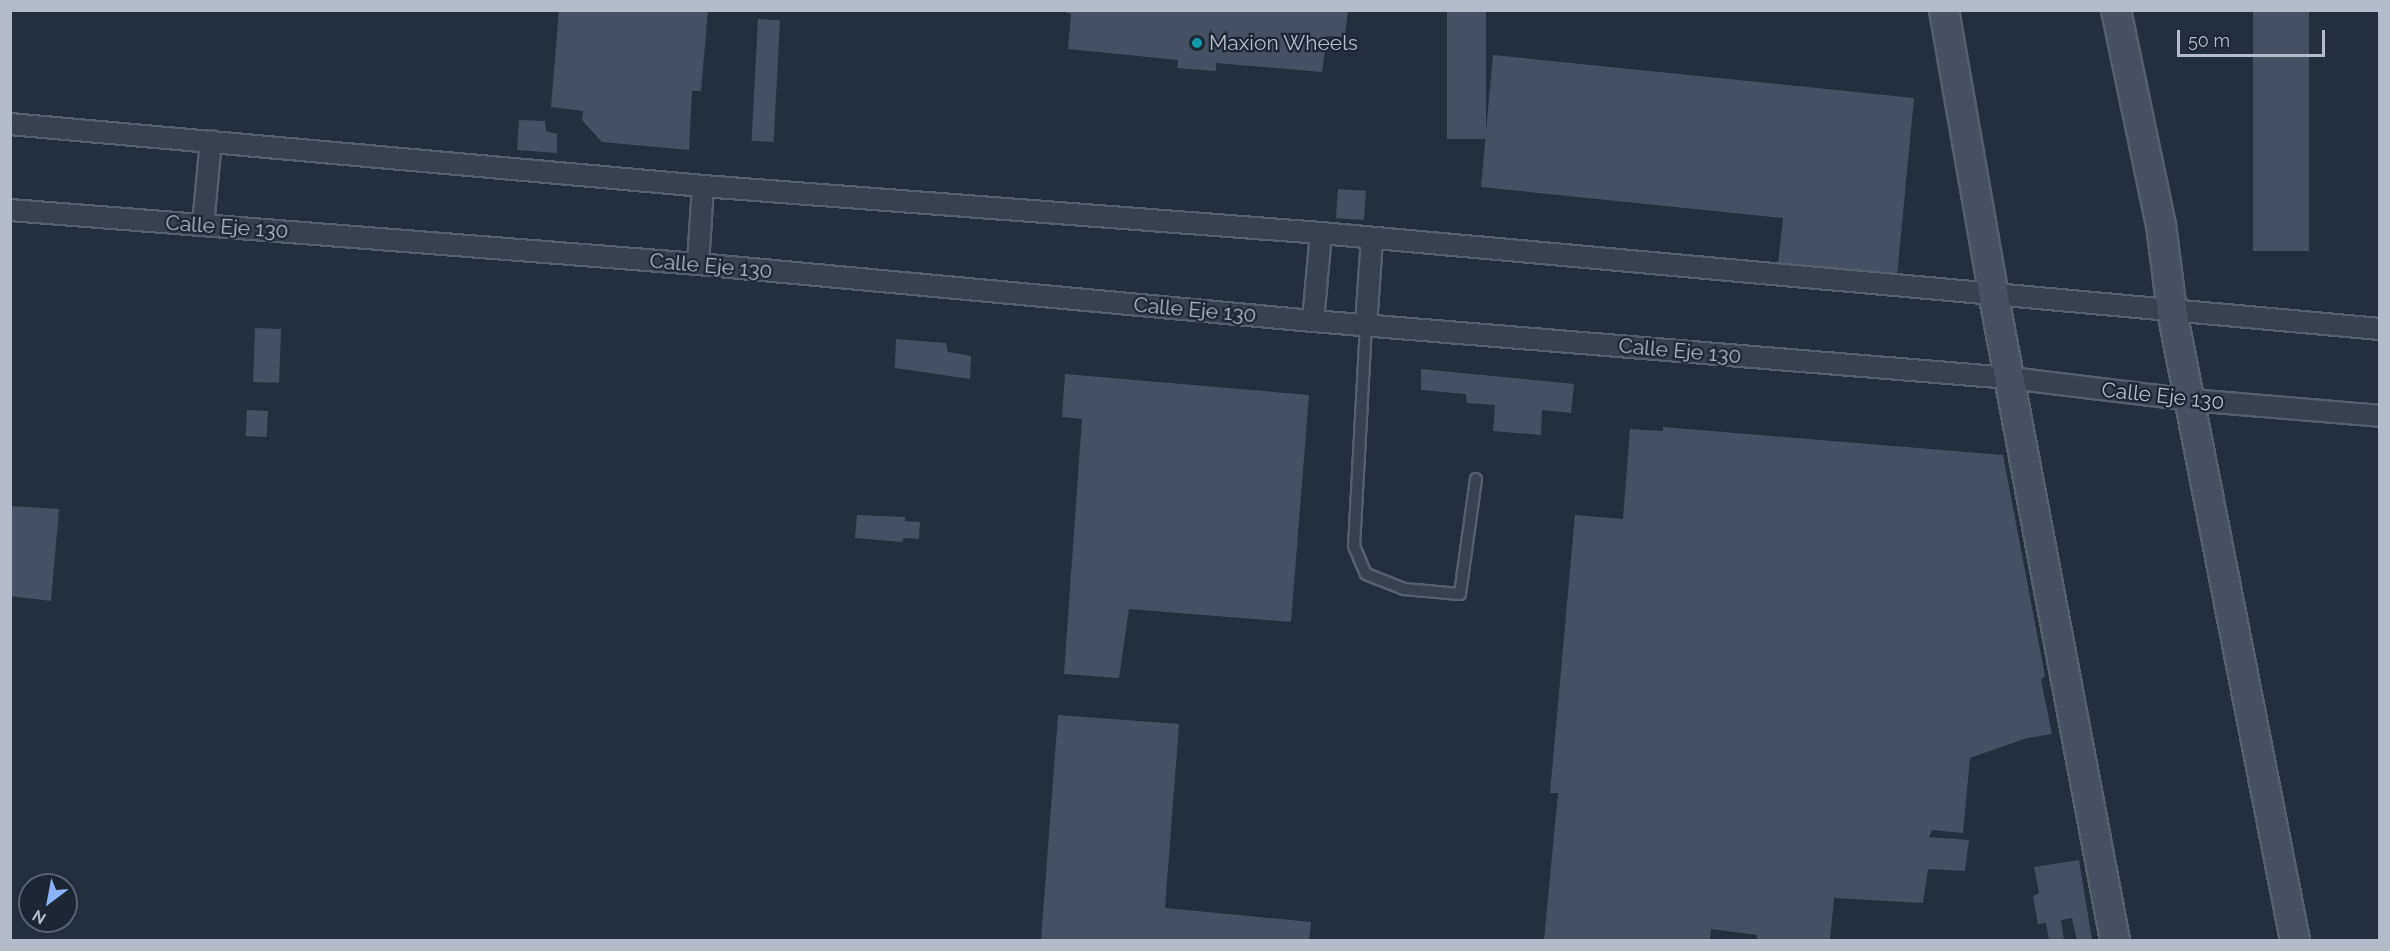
<!DOCTYPE html>
<style>
body{margin:0}
#map{position:relative;width:2390px;height:951px;overflow:hidden;background:#242f3e;font-family:Raleway,sans-serif}
div>[style]{position:absolute}
[style*='--x']{left:calc(var(--x)*1px);top:calc(var(--y)*1px);width:calc(var(--w)*1px);rotate:calc(var(--a)*1deg)}
.building>*{inset:0;background:#455162;transform-origin:0 0}
.roads{filter:drop-shadow(2px 0 #565f6c) drop-shadow(-2px 0 #565f6c) drop-shadow(0 2px #565f6c) drop-shadow(0 -2px #565f6c)}
.lane>*{height:10px;margin:-5px;padding:0 5px;transform-origin:5px;border-radius:5px;background:#38414e}
.street>*{height:20px;margin:-10px;padding:0 10px;transform-origin:10px;border-radius:10px;background:#38414e}
.secondary>*{height:28px;margin:-14px;padding:0 14px;transform-origin:14px;border-radius:14px;background:#465061}
.dots>*{width:16px;height:16px;translate:-50% -50%;box-sizing:border-box;border:3px solid #1d2633;border-radius:50%}
span{translate:-50% -50%;white-space:nowrap;text-align:center;line-height:1.15;-webkit-text-stroke:4.5px #1d2633;paint-order:stroke}
.poi-label{font-size:21px;color:#b4bcc9}
.left{translate:0 -50%;text-align:left}
.street-label{font-size:21px;color:#b4bcc9}
.frame{position:absolute;inset:0;border:12px solid #b4bcc9;pointer-events:none}
.north{position:absolute;left:18px;top:873px;width:60px;height:60px;box-sizing:border-box;background:#1d2633;border:2px solid #59626f;border-radius:50%;rotate:212deg;font-size:16px;font-weight:700;line-height:24px;text-align:center;color:#b4bcc9}
.north::after{content:'';display:block;margin:auto;width:21px;height:27px;background:#8ab4f8;clip-path:polygon(50% 0,100% 100%,50% 72%,0 100%)}
.scale{position:absolute;left:2177px;top:30px;width:148px;height:27px;box-sizing:border-box;border:3px solid #b4bcc9;border-top:0;padding-left:8px;font-size:18px;line-height:21px;white-space:nowrap;color:#b4bcc9;-webkit-text-stroke:4px #1d2633;paint-order:stroke}
</style>
<div id="map">
<div class="building">
<div style="clip-path:polygon(559px 10px,708px 10px,701px 91px,692px 91px,689px 150px,602px 142px,582px 120px,583px 111px,551px 107px)"></div>
<div style="clip-path:polygon(1058px 10px,1348px 10px,1345px 37px,1327px 36px,1322px 72px,1216px 63px,1216px 71px,1177px 68px,1178px 60px,1068px 49px,1071px 14px)"></div>
<div style="left:1447px;top:10px;width:39px;height:129px"></div>
<div style="left:2253px;top:10px;width:56px;height:241px"></div>
<div style="left:758px;top:19px;width:22px;height:122px;rotate:3deg"></div>
<div style="clip-path:polygon(1493px 55px,1914px 98px,1897px 276px,1778px 264px,1783px 218px,1481px 187px)"></div>
<div style="clip-path:polygon(519px 120px,545px 121px,546px 131px,557px 134px,557px 153px,517px 150px)"></div>
<div style="left:1338px;top:189px;width:28px;height:29px;rotate:4deg"></div>
<div style="left:255px;top:328px;width:26px;height:54px;rotate:2deg"></div>
<div style="clip-path:polygon(896px 339px,946px 343px,948px 352px,971px 356px,970px 379px,895px 368px)"></div>
<div style="clip-path:polygon(1421px 369px,1574px 384px,1571px 413px,1542px 410px,1541px 435px,1493px 431px,1495px 405px,1467px 403px,1466px 394px,1421px 390px)"></div>
<div style="clip-path:polygon(1065px 374px,1309px 395px,1291px 622px,1129px 609px,1119px 678px,1064px 674px,1082px 419px,1062px 417px)"></div>
<div style="left:247px;top:410px;width:21px;height:26px;rotate:3deg"></div>
<div style="clip-path:polygon(1663px 427px,2003px 455px,2045px 676px,2041px 680px,2052px 734px,2027px 738px,1970px 758px,1963px 833px,1932px 830px,1929px 837px,1969px 840px,1965px 871px,1928px 869px,1923px 903px,1834px 898px,1830px 940px,1757px 940px,1757px 935px,1711px 929px,1710px 940px,1544px 940px,1558px 793px,1550px 793px,1575px 515px,1623px 519px,1630px 429px,1663px 431px)"></div>
<div style="clip-path:polygon(10px 506px,59px 509px,51px 601px,10px 596px)"></div>
<div style="clip-path:polygon(857px 515px,905px 517px,905px 521px,920px 522px,919px 539px,904px 538px,902px 542px,855px 538px)"></div>
<div style="clip-path:polygon(1058px 715px,1179px 724px,1165px 908px,1311px 922px,1309px 940px,1041px 940px)"></div>
<div style="clip-path:polygon(2079px 860px,2092px 940px,2077px 940px,2072px 918px,2061px 920px,2064px 940px,2049px 940px,2046px 923px,2038px 924px,2033px 896px,2039px 893px,2034px 867px)"></div>
</div>
<div class="roads">
<div class="lane">
<div style="--x:1366;--y:325;--w:221;--a:93.1"></div>
<div style="--x:1354;--y:546;--w:30;--a:67"></div>
<div style="--x:1366;--y:574;--w:41;--a:21.5"></div>
<div style="--x:1404;--y:589;--w:56;--a:5.1"></div>
<div style="--x:1460;--y:594;--w:116;--a:-82.1"></div>
</div>
<div class="street">
<div style="--x:10;--y:124;--w:696;--a:5.11"></div>
<div style="--x:703;--y:186;--w:620;--a:4.35"></div>
<div style="--x:1321;--y:233;--w:1063;--a:5.18"></div>
<div style="--x:10;--y:210;--w:690;--a:4.49"></div>
<div style="--x:698;--y:264;--w:618;--a:5.3"></div>
<div style="--x:1313;--y:321;--w:699;--a:4.68"></div>
<div style="--x:2010;--y:378;--w:182;--a:6.9"></div>
<div style="--x:2191;--y:400;--w:190;--a:4.8"></div>
<div style="--x:203;--y:225;--w:84;--a:-84.6"></div>
<div style="--x:698;--y:264;--w:78;--a:-86.3"></div>
<div style="--x:1313;--y:321;--w:88;--a:-84.8"></div>
<div style="--x:1366;--y:325;--w:86;--a:-86"></div>
</div>
<div class="secondary">
<div style="--x:1944;--y:10;--w:286;--a:80.1"></div>
<div style="--x:1993;--y:292;--w:659;--a:79.34"></div>
<div style="--x:2116;--y:10;--w:220;--a:78.2"></div>
<div style="--x:2161;--y:225;--w:87;--a:82.7"></div>
<div style="--x:2172;--y:311;--w:641;--a:78.94"></div>
</div>
</div>
<div class="dots">
<div style="left:1197px;top:43px;background:#0f9aa8"></div>
</div>
<div class="poi-label">
<span class="left" style="left:1209px;top:43px">Maxion Wheels</span>
</div>
<div class="street-label">
<span style="left:227px;top:227px;rotate:4deg">Calle Eje 130</span>
<span style="left:711px;top:266px;rotate:5deg">Calle Eje 130</span>
<span style="left:1195px;top:310px;rotate:5deg">Calle Eje 130</span>
<span style="left:1680px;top:351px;rotate:5deg">Calle Eje 130</span>
<span style="left:2163px;top:396px;rotate:6deg">Calle Eje 130</span>
</div>
<div class="frame"></div>
<div class="north">N</div>
<div class="scale">50 m</div>
</div>
